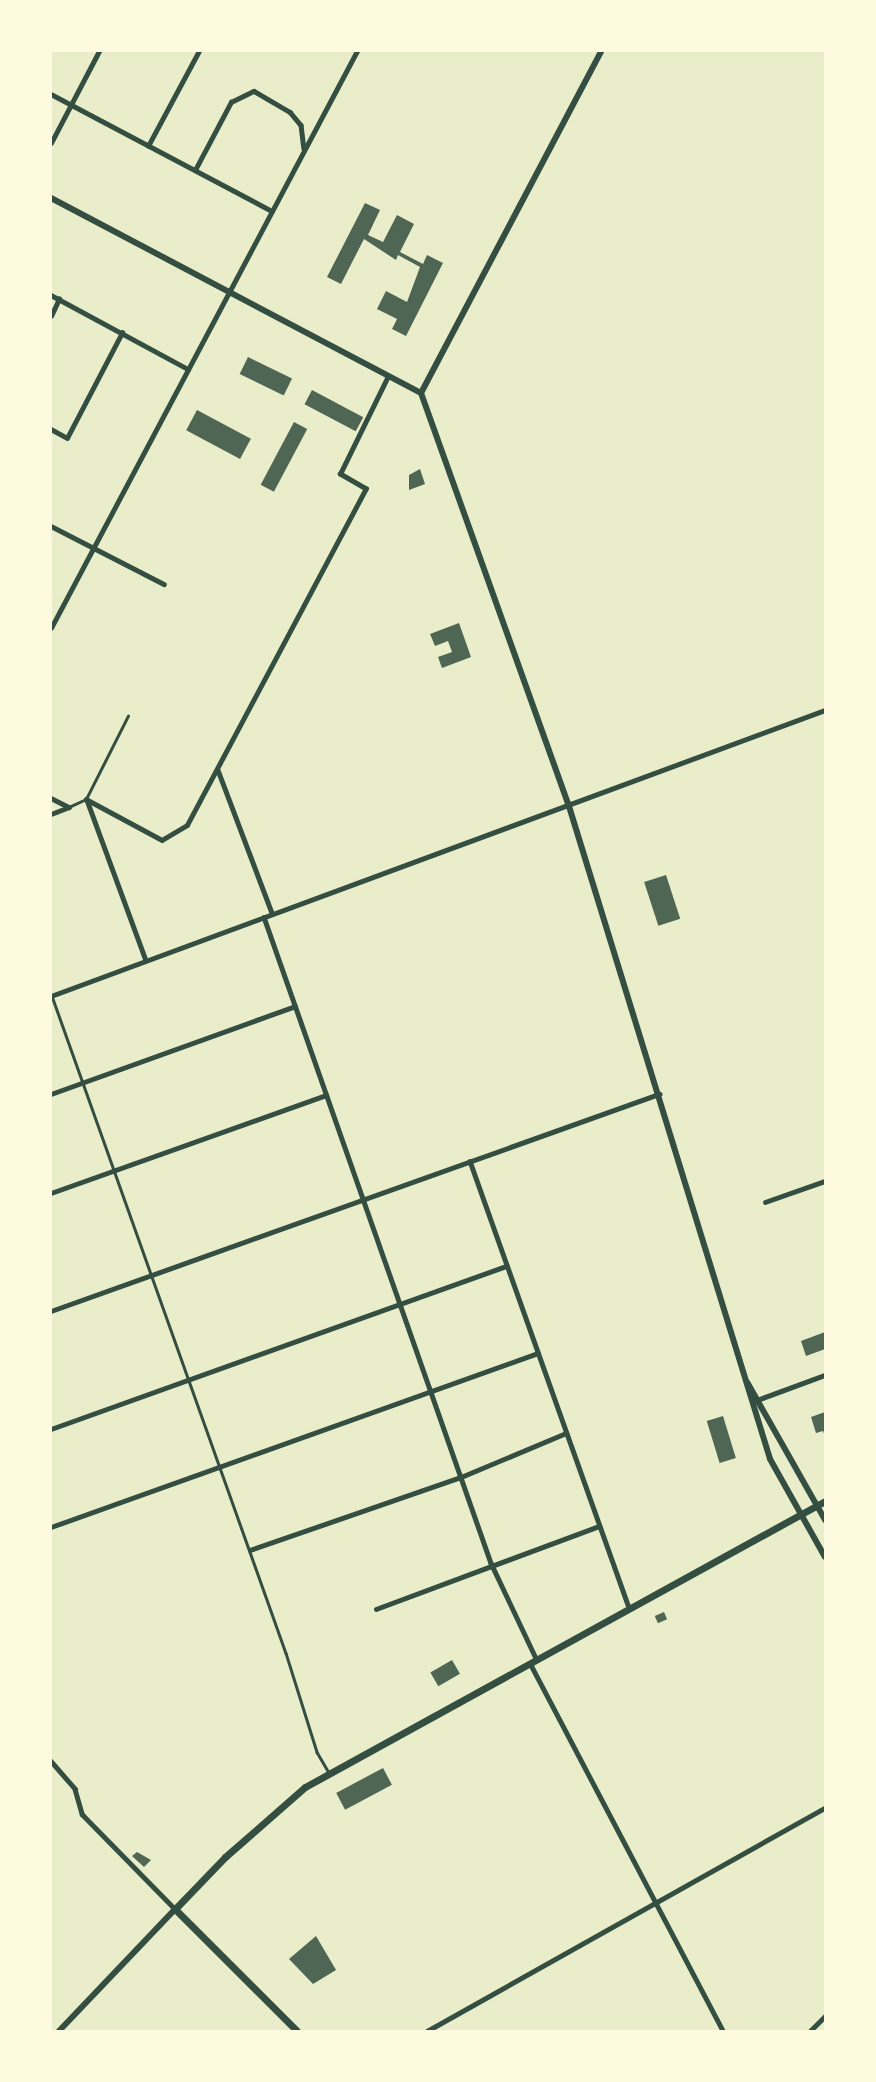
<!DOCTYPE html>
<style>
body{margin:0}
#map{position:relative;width:876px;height:2082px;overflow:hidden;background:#e9edc9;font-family:"DM Sans",sans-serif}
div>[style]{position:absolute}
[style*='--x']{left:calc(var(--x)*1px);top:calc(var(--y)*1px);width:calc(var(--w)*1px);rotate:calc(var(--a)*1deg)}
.building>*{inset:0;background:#4f6655;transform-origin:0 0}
.service>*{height:2.5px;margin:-1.25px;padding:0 1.25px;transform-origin:1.25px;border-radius:1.25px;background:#344e41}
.minor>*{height:4.5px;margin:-2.25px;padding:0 2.25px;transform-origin:2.25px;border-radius:2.25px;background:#344e41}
.secondary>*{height:6px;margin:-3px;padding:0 3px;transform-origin:3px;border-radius:3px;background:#344e41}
.primary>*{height:7px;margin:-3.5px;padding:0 3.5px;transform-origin:3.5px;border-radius:3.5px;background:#344e41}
span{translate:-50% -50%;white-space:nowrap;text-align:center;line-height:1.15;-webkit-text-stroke:6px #fefae0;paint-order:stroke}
.frame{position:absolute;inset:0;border:52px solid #fefae0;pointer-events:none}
</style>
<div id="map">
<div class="building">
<div style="clip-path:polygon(365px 203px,380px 210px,368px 235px,383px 242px,397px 215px,414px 224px,400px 252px,423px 264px,427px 255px,443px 263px,406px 336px,392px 329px,397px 319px,377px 309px,386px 291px,407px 302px,420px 267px,398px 255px,396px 260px,364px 239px,341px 284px,327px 277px)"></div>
<div style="left:248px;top:357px;width:49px;height:19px;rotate:26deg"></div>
<div style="left:312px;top:390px;width:58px;height:16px;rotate:28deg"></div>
<div style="left:197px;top:410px;width:61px;height:23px;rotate:28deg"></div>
<div style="left:294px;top:422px;width:15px;height:71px;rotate:28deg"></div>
<div style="clip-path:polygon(420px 469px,425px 484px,409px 490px,409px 475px)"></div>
<div style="clip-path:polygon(459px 623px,471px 657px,442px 668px,438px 657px,452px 652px,448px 641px,435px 646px,430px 634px)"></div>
<div style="left:666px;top:875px;width:46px;height:23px;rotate:72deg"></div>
<div style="clip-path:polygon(825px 1332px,825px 1349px,806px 1356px,801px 1341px)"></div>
<div style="clip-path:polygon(825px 1412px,825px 1436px,823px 1431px,816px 1433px,811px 1417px)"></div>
<div style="left:723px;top:1416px;width:44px;height:17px;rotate:73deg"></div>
<div style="left:664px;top:1612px;width:8px;height:10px;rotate:67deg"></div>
<div style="left:452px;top:1660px;width:16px;height:25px;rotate:60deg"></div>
<div style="left:383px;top:1768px;width:19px;height:53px;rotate:62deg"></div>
<div style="clip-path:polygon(137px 1852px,151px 1860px,144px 1867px,132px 1856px)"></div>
<div style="clip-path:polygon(316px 1936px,336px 1970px,313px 1984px,289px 1959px)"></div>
</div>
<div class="service">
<div style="--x:69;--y:807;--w:19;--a:-25"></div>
<div style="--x:86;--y:799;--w:93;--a:-63.2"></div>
<div style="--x:52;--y:996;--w:697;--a:70.4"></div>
<div style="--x:286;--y:1653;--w:104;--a:72.6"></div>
<div style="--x:317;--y:1752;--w:22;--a:60"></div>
</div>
<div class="minor">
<div style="--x:51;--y:94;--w:250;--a:27.9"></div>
<div style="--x:51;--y:143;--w:104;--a:-62.4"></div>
<div style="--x:148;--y:146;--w:108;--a:-61.8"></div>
<div style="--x:195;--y:170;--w:77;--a:-62.1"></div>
<div style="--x:231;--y:102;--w:25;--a:-26"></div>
<div style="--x:254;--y:91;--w:42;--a:30.3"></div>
<div style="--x:290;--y:112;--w:17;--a:50"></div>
<div style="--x:301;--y:125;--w:23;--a:83"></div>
<div style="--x:51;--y:295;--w:156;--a:28.4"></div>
<div style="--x:51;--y:316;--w:19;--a:-65"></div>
<div style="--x:51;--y:429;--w:18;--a:29"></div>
<div style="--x:67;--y:438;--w:119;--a:-62.4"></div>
<div style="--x:51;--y:526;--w:127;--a:27.2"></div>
<div style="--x:51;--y:628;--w:653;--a:-62.06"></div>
<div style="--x:218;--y:770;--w:153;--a:69.3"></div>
<div style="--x:51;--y:798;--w:20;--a:27"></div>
<div style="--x:86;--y:799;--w:86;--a:28.3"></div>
<div style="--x:162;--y:840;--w:29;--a:-31"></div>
<div style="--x:187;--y:825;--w:381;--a:-62"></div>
<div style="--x:366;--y:489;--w:30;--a:-150"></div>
<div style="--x:340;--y:474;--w:109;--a:-63.9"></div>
<div style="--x:87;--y:800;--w:171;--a:69.8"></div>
<div style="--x:51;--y:814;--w:19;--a:-21"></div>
<div style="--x:264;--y:917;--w:685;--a:70.64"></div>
<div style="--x:491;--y:1563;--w:105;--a:64.7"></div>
<div style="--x:51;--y:996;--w:825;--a:-20.28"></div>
<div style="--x:51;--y:1094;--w:259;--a:-19.8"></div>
<div style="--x:470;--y:1161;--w:474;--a:70.4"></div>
<div style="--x:51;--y:1193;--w:292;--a:-19.6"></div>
<div style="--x:765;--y:1202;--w:64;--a:-19.3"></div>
<div style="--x:51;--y:1311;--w:646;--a:-19.64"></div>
<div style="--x:757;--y:1400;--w:72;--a:-20.2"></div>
<div style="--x:51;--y:1429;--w:484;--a:-19.7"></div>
<div style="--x:51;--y:1527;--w:517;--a:-19.66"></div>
<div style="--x:250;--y:1550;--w:223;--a:-19.1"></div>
<div style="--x:461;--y:1477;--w:114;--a:-22.7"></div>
<div style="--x:376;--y:1609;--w:238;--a:-20.4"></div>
<div style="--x:530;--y:1663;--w:416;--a:62.3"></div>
<div style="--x:51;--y:1761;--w:37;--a:49"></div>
<div style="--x:75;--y:1789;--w:26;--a:74"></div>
<div style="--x:82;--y:1814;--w:133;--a:45.6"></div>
<div style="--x:427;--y:2031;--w:456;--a:-29.3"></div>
<div style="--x:810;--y:2031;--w:21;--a:-45"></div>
</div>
<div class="secondary">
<div style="--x:51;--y:198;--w:418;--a:27.8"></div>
<div style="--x:421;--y:393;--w:436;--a:70.3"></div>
<div style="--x:568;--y:803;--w:686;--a:72.88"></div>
<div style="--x:770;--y:1459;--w:112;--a:60.7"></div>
<div style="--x:421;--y:393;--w:386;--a:-62.2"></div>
<div style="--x:747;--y:1382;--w:159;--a:60.5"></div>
<div style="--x:59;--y:2031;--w:168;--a:-46.4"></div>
</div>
<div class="primary">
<div style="--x:297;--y:2031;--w:173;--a:-135"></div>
<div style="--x:175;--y:1909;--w:72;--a:-46.1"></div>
<div style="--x:225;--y:1857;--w:106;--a:-41.2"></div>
<div style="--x:305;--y:1787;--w:593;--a:-28.81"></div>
</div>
<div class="frame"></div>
</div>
